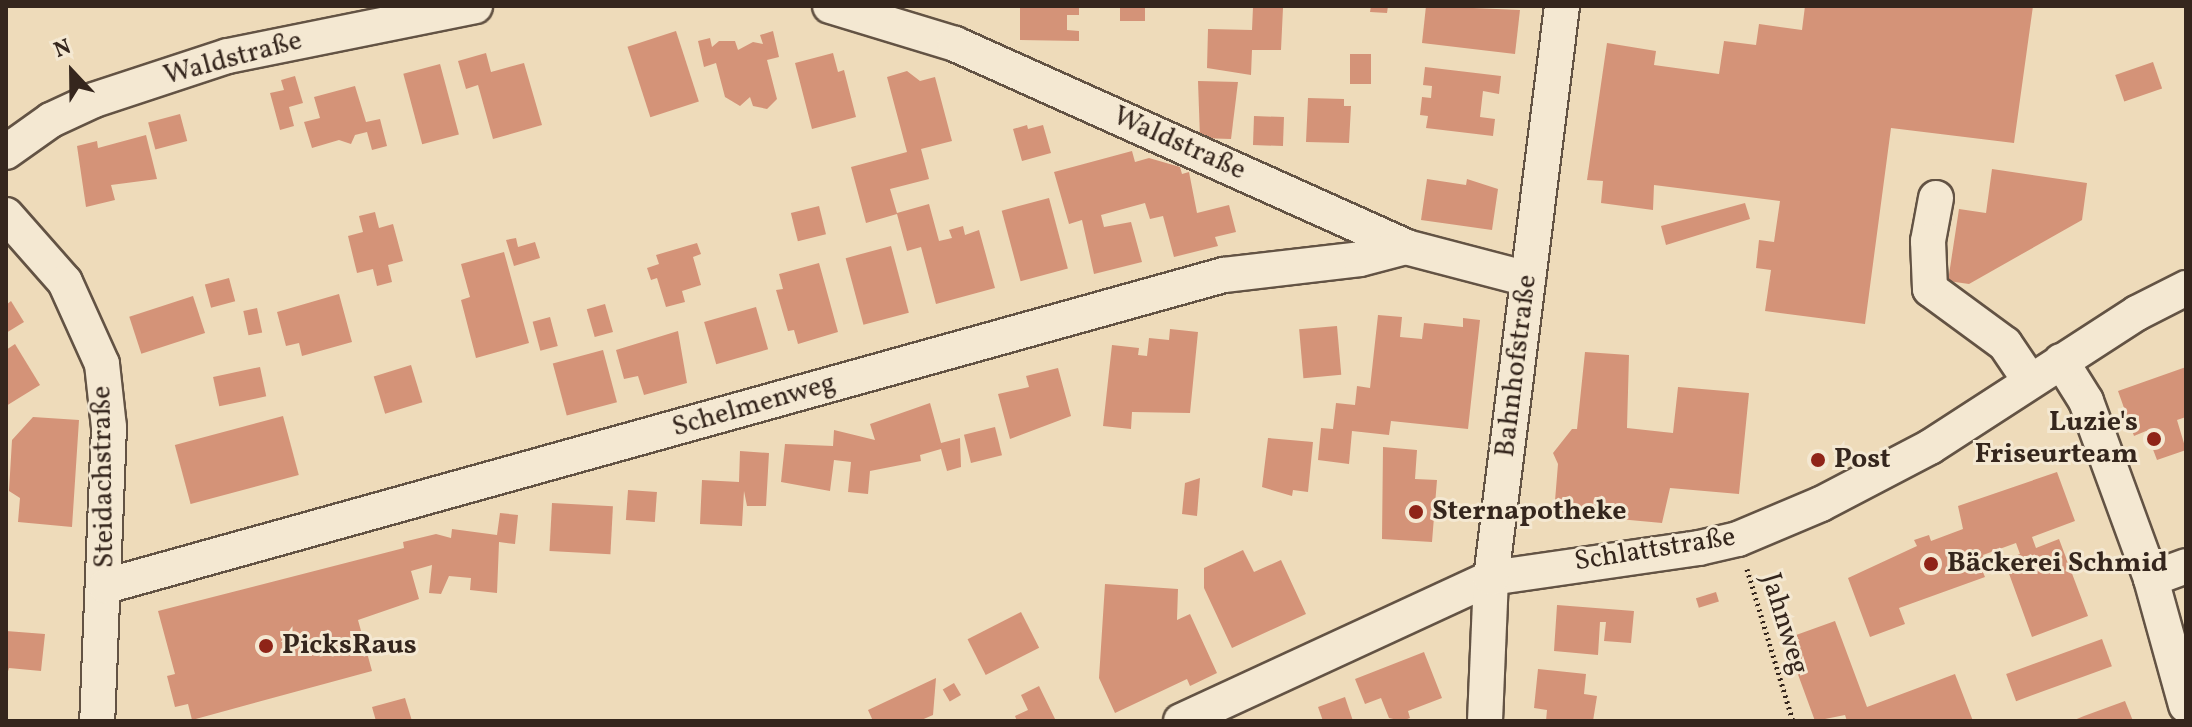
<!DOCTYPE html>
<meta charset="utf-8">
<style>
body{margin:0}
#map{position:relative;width:2192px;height:727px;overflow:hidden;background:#eedbba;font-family:Vollkorn,serif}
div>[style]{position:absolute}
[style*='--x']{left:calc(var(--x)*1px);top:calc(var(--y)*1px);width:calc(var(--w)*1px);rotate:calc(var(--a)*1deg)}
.building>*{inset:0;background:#d49378;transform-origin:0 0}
.path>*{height:5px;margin-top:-2.5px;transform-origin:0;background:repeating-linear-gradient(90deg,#35261d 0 2px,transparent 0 6px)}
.roads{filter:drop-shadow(2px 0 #635344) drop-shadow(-2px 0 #635344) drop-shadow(0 2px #635344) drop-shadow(0 -2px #635344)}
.minor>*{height:34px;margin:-17px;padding:0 17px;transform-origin:17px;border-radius:17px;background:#f4e8d2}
.dots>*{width:22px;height:22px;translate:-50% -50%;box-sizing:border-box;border:4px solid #f4e8d2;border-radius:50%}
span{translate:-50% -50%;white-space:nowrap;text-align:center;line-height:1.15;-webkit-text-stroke:6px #f4e8d2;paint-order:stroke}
.street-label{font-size:28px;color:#35261d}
.poi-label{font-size:28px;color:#35261d;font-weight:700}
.right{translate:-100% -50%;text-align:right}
.left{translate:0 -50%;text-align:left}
.frame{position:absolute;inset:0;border:8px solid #35261d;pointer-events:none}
.north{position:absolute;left:32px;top:32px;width:80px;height:80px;-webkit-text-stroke:6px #f4e8d2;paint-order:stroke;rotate:338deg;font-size:22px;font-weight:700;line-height:32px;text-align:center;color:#35261d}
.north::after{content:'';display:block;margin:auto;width:28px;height:36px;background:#35261d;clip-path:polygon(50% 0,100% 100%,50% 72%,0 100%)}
</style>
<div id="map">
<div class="building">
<div style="clip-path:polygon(1020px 6px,1079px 6px,1079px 15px,1067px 15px,1067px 30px,1079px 31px,1079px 41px,1020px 40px)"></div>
<div style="left:1120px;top:6px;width:25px;height:15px"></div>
<div style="clip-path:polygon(1371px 6px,1388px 6px,1387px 13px,1370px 12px)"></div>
<div style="clip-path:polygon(1426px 6px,1520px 10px,1515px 54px,1422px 43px)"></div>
<div style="clip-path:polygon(1805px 6px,2033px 6px,2014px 143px,1891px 128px,1865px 324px,1765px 311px,1771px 270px,1756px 268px,1759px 240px,1774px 242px,1780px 201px,1654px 185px,1653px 210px,1601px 203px,1603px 181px,1587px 180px,1607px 43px,1656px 51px,1654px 65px,1719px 74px,1724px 41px,1756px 45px,1759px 24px,1802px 30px)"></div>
<div style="clip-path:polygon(1253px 7px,1283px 8px,1281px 50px,1252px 50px,1251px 75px,1207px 68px,1208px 29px,1252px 30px)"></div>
<div style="left:676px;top:31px;width:74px;height:51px;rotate:72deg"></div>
<div style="clip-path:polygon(773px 31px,779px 57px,767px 60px,777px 99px,767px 109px,753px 106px,750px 97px,740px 106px,725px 97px,716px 63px,704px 67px,698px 41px,710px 38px,712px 47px,719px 41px,735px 41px,738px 50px,753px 42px,763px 44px,760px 35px)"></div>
<div style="clip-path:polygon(486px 53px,491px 72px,524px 63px,542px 125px,493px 139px,478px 85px,466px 89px,458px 61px)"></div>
<div style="clip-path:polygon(833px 53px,838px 72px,844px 70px,856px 117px,812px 129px,795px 63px)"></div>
<div style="left:1350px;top:54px;width:21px;height:30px"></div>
<div style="left:2153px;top:62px;width:28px;height:40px;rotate:71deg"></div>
<div style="left:440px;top:64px;width:73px;height:38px;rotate:75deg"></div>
<div style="clip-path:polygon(1425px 67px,1501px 76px,1499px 94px,1483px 91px,1480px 117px,1495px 119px,1493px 136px,1426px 128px,1428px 116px,1420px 115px,1422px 97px,1431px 98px,1432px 86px,1423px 85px)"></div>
<div style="clip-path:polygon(907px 71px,920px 81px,935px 77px,952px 141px,921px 149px,929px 179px,890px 189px,897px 213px,929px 204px,939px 241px,952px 238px,949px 230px,963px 226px,965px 235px,979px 230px,995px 288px,936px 304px,921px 247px,907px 251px,897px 214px,866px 223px,851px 167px,907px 152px,887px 77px)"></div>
<div style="clip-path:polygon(295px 76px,303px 103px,289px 107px,294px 126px,280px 130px,270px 93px,284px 90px,281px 80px)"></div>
<div style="clip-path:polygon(1198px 81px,1238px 82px,1231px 139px,1200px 138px)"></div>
<div style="clip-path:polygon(355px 86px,366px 122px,380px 119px,387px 146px,372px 150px,367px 132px,355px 135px,351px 144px,339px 140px,312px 148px,304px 122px,320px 118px,314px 97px)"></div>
<div style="clip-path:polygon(1308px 98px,1344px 99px,1344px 106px,1351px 106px,1349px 143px,1306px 142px)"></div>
<div style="left:180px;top:114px;width:28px;height:33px;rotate:75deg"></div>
<div style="left:1254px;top:116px;width:30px;height:29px;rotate:2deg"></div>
<div style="clip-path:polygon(1027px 125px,1028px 129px,1043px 125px,1051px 153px,1022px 161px,1013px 129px)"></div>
<div style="clip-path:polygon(146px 135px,157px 179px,111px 185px,115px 200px,86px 207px,77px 146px,97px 141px,98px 148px)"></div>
<div style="clip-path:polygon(1132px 151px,1135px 162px,1149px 158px,1180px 167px,1182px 174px,1189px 172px,1197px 213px,1229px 205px,1236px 232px,1215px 237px,1218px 246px,1174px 257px,1163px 216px,1150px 219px,1145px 203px,1101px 215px,1104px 227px,1131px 222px,1142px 262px,1094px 274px,1082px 220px,1069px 224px,1054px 172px)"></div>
<div style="clip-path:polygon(1992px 169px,2087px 183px,2082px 220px,1969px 284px,1948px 281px,1959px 209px,1986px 213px)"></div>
<div style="clip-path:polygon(1427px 179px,1466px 185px,1467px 179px,1498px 189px,1492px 230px,1421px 220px)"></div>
<div style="left:1049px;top:198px;width:73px;height:49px;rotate:75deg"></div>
<div style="clip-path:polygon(1745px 203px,1750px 219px,1666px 245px,1661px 226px)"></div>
<div style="left:819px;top:206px;width:29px;height:29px;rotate:76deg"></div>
<div style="clip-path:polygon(375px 212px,379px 228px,393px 224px,403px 261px,388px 265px,392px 282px,377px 286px,373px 269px,357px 273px,348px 236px,363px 232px,359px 216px)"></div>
<div style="clip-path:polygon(516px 238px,518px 247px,535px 242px,540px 258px,514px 266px,506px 240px)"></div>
<div style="clip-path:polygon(697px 243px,701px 254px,693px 257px,701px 285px,682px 291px,685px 302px,666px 307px,657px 278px,651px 280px,647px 268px,659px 264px,656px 255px)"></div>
<div style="left:891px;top:246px;width:69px;height:47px;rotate:75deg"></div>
<div style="clip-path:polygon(504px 252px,529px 343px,476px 358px,461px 300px,470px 297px,461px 264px)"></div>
<div style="clip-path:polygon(819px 263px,838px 332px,798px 344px,794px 330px,788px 331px,776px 290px,783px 289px,779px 274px)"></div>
<div style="left:229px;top:278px;width:24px;height:25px;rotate:75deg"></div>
<div style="clip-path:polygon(339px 294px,352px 342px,302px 356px,299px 343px,286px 346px,277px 312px)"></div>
<div style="left:193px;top:296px;width:39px;height:67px;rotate:72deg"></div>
<div style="clip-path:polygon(11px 301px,24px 322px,6px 333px,6px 305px)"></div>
<div style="left:605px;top:304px;width:29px;height:19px;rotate:74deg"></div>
<div style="left:756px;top:307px;width:44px;height:54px;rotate:74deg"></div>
<div style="left:257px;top:308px;width:25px;height:14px;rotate:78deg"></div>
<div style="clip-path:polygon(1378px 315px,1402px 317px,1400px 337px,1422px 339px,1424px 323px,1463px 327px,1463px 318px,1480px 320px,1468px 429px,1391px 421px,1389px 435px,1352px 431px,1349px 464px,1318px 460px,1321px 428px,1333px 429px,1336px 403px,1355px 405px,1357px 386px,1370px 388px)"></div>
<div style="left:550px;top:317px;width:30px;height:18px;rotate:75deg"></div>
<div style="left:1337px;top:326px;width:49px;height:38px;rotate:85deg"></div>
<div style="clip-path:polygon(1170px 329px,1198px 332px,1190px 413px,1132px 412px,1131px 429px,1103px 426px,1112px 345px,1139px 348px,1138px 355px,1147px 356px,1149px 338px,1169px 340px)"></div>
<div style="clip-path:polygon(678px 331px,687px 383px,644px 395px,638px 376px,624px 379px,616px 350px)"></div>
<div style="clip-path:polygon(15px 344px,40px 385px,6px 406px,6px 350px)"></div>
<div style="left:603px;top:350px;width:54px;height:52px;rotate:75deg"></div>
<div style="clip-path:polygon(1585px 352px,1629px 355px,1627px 428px,1673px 433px,1678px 387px,1749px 393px,1739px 494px,1670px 488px,1662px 523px,1554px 513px,1558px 464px,1553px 453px,1572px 429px,1577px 429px)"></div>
<div style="left:411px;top:365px;width:39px;height:39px;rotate:73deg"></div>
<div style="left:260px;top:367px;width:30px;height:48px;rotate:78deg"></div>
<div style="clip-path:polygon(2186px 367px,2186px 417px,2177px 420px,2186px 450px,2157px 460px,2146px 431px,2134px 436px,2118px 391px)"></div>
<div style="clip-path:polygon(1058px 368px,1071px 416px,1010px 439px,998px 394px,1029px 387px,1026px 376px)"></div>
<div style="clip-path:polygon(930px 403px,941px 443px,960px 438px,961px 467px,947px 471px,941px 449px,920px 455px,921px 461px,870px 471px,868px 494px,848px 492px,851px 462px,834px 460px,830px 491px,781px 482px,785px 444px,833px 446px,834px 430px,875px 440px,870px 424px)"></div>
<div style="left:283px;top:416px;width:61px;height:112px;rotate:75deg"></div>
<div style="clip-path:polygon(33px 417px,79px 420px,72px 527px,18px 522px,20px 498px,9px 491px,12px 440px)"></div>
<div style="left:995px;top:427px;width:29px;height:32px;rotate:76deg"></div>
<div style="clip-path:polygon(1268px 438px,1313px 442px,1308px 492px,1293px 490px,1292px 496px,1262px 487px)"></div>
<div style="clip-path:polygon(1383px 447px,1417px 450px,1415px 479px,1437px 480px,1432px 542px,1382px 539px)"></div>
<div style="clip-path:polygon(740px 451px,769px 453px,766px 506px,747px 506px,744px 491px,742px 526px,700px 524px,702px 480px,739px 482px)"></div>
<div style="clip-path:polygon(2057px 472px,2075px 521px,2032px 537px,2036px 548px,2059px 539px,2088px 616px,2032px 637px,2004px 560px,2020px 554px,2016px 543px,1983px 555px,1985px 561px,1979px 563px,1985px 577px,1899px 608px,1905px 624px,1870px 637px,1848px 578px,1917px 546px,1914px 540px,1929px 535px,1931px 541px,1963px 529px,1958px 506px)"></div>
<div style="clip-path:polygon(1200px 478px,1197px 516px,1182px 514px,1185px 483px)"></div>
<div style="left:628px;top:490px;width:29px;height:30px;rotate:4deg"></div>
<div style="left:552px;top:503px;width:61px;height:48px;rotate:3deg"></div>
<div style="clip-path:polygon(500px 513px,518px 515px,515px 544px,499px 542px,497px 593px,470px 590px,471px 578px,449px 576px,441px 594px,429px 593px,432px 565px,411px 571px,419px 599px,358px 620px,372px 671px,192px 720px,188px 704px,175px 707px,167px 676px,175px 674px,158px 611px,404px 548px,403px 542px,436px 534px,451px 538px,452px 529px,497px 535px)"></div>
<div style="clip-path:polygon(1243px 550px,1254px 572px,1281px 560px,1306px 614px,1232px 648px,1204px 588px,1204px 568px)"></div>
<div style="clip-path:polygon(1105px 584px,1178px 589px,1177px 620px,1190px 614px,1217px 673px,1190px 686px,1187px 679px,1115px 713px,1099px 678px)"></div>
<div style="left:1716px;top:592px;width:10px;height:21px;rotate:73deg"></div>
<div style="clip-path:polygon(1557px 605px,1634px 611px,1631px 643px,1604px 641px,1606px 622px,1600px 622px,1598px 655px,1554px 651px)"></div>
<div style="left:1021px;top:612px;width:40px;height:60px;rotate:63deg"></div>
<div style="clip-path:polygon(1835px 621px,1867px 707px,1955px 674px,1973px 721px,1847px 721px,1845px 715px,1815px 721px,1785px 639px)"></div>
<div style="clip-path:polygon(6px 631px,45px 634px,41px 671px,9px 668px,6px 678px)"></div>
<div style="left:2102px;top:639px;width:29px;height:102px;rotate:70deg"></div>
<div style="clip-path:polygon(1424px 652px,1442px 698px,1408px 711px,1410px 718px,1402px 721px,1389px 718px,1381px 698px,1365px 704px,1355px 679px)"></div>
<div style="clip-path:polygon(1538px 669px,1586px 674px,1584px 694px,1597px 696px,1593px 721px,1546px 721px,1547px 710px,1534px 708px)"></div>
<div style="clip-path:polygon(936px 678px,933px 715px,919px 721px,873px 721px,868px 710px)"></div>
<div style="left:954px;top:683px;width:14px;height:13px;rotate:60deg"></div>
<div style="clip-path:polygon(1039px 686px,1056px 721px,1017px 721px,1015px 716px,1028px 710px,1021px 695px)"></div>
<div style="clip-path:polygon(1345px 697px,1353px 721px,1323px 721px,1318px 707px)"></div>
<div style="clip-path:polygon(405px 698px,412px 721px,376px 721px,372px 707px)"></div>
<div style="clip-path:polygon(2125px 701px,2133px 721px,2072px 721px,2084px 716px)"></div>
</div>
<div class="path">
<div style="--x:1747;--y:569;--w:159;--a:73.2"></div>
</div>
<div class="roads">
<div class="minor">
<div style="--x:830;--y:6;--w:131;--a:16.9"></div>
<div style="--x:955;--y:44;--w:495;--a:24.2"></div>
<div style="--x:1406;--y:247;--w:126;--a:14.7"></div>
<div style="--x:6;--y:152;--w:55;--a:-35.4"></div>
<div style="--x:51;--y:120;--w:47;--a:-24.9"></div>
<div style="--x:94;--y:100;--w:141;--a:-18.2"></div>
<div style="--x:228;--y:56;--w:252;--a:-11.4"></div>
<div style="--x:1936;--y:198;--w:44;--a:100.5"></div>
<div style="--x:1928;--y:241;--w:48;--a:87.6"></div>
<div style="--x:1930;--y:289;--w:93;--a:36.3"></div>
<div style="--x:2005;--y:344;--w:45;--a:56"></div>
<div style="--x:6;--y:215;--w:89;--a:48.6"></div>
<div style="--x:65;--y:282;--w:90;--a:65.7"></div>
<div style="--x:102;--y:364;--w:63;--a:83.7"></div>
<div style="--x:109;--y:427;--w:294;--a:92.3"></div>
<div style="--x:2061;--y:361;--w:47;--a:58"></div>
<div style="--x:2086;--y:401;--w:189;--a:69.9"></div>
<div style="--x:2151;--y:579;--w:131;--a:74.5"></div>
<div style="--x:2151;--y:579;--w:37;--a:-20"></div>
<div style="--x:106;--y:586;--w:1160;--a:-15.55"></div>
<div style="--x:1224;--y:275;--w:137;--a:-6.7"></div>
<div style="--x:1360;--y:259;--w:48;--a:-14.6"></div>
<div style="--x:1181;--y:721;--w:341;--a:-24.8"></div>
<div style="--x:1491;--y:578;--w:210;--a:-8.2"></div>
<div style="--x:1699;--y:548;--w:40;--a:-13"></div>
<div style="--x:1738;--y:539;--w:90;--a:-22.9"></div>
<div style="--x:1821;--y:504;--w:123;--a:-27.6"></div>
<div style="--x:1930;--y:447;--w:247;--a:-32.9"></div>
<div style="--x:2137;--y:313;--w:55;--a:-27"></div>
<div style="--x:1485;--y:721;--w:143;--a:-87.6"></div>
<div style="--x:1491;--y:578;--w:576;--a:-82.92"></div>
</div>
</div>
<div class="dots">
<div style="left:2154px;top:439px;background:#8f2418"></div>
<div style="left:1818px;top:460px;background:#8f2418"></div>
<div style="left:1416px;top:512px;background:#8f2418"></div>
<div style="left:1931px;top:564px;background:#8f2418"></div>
<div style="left:266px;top:646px;background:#8f2418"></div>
</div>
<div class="street-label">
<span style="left:233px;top:59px;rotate:-15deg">Waldstraße</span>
<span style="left:1179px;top:144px;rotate:24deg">Waldstraße</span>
<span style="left:1517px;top:366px;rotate:-83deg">Bahnhofstraße</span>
<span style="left:754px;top:406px;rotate:-16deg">Schelmenweg</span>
<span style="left:104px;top:477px;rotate:-91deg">Steidachstraße</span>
<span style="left:1655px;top:550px;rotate:-9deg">Schlattstraße</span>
<span style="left:1784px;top:624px;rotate:73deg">Jahnweg</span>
</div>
<div class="poi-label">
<span class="right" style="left:2138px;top:439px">Luzie's<br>Friseurteam</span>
<span class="left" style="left:1834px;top:460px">Post</span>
<span class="left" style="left:1432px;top:512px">Sternapotheke</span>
<span class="left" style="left:1947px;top:564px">Bäckerei Schmid</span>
<span class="left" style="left:282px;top:646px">PicksRaus</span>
</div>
<div class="frame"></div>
<div class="north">N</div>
</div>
